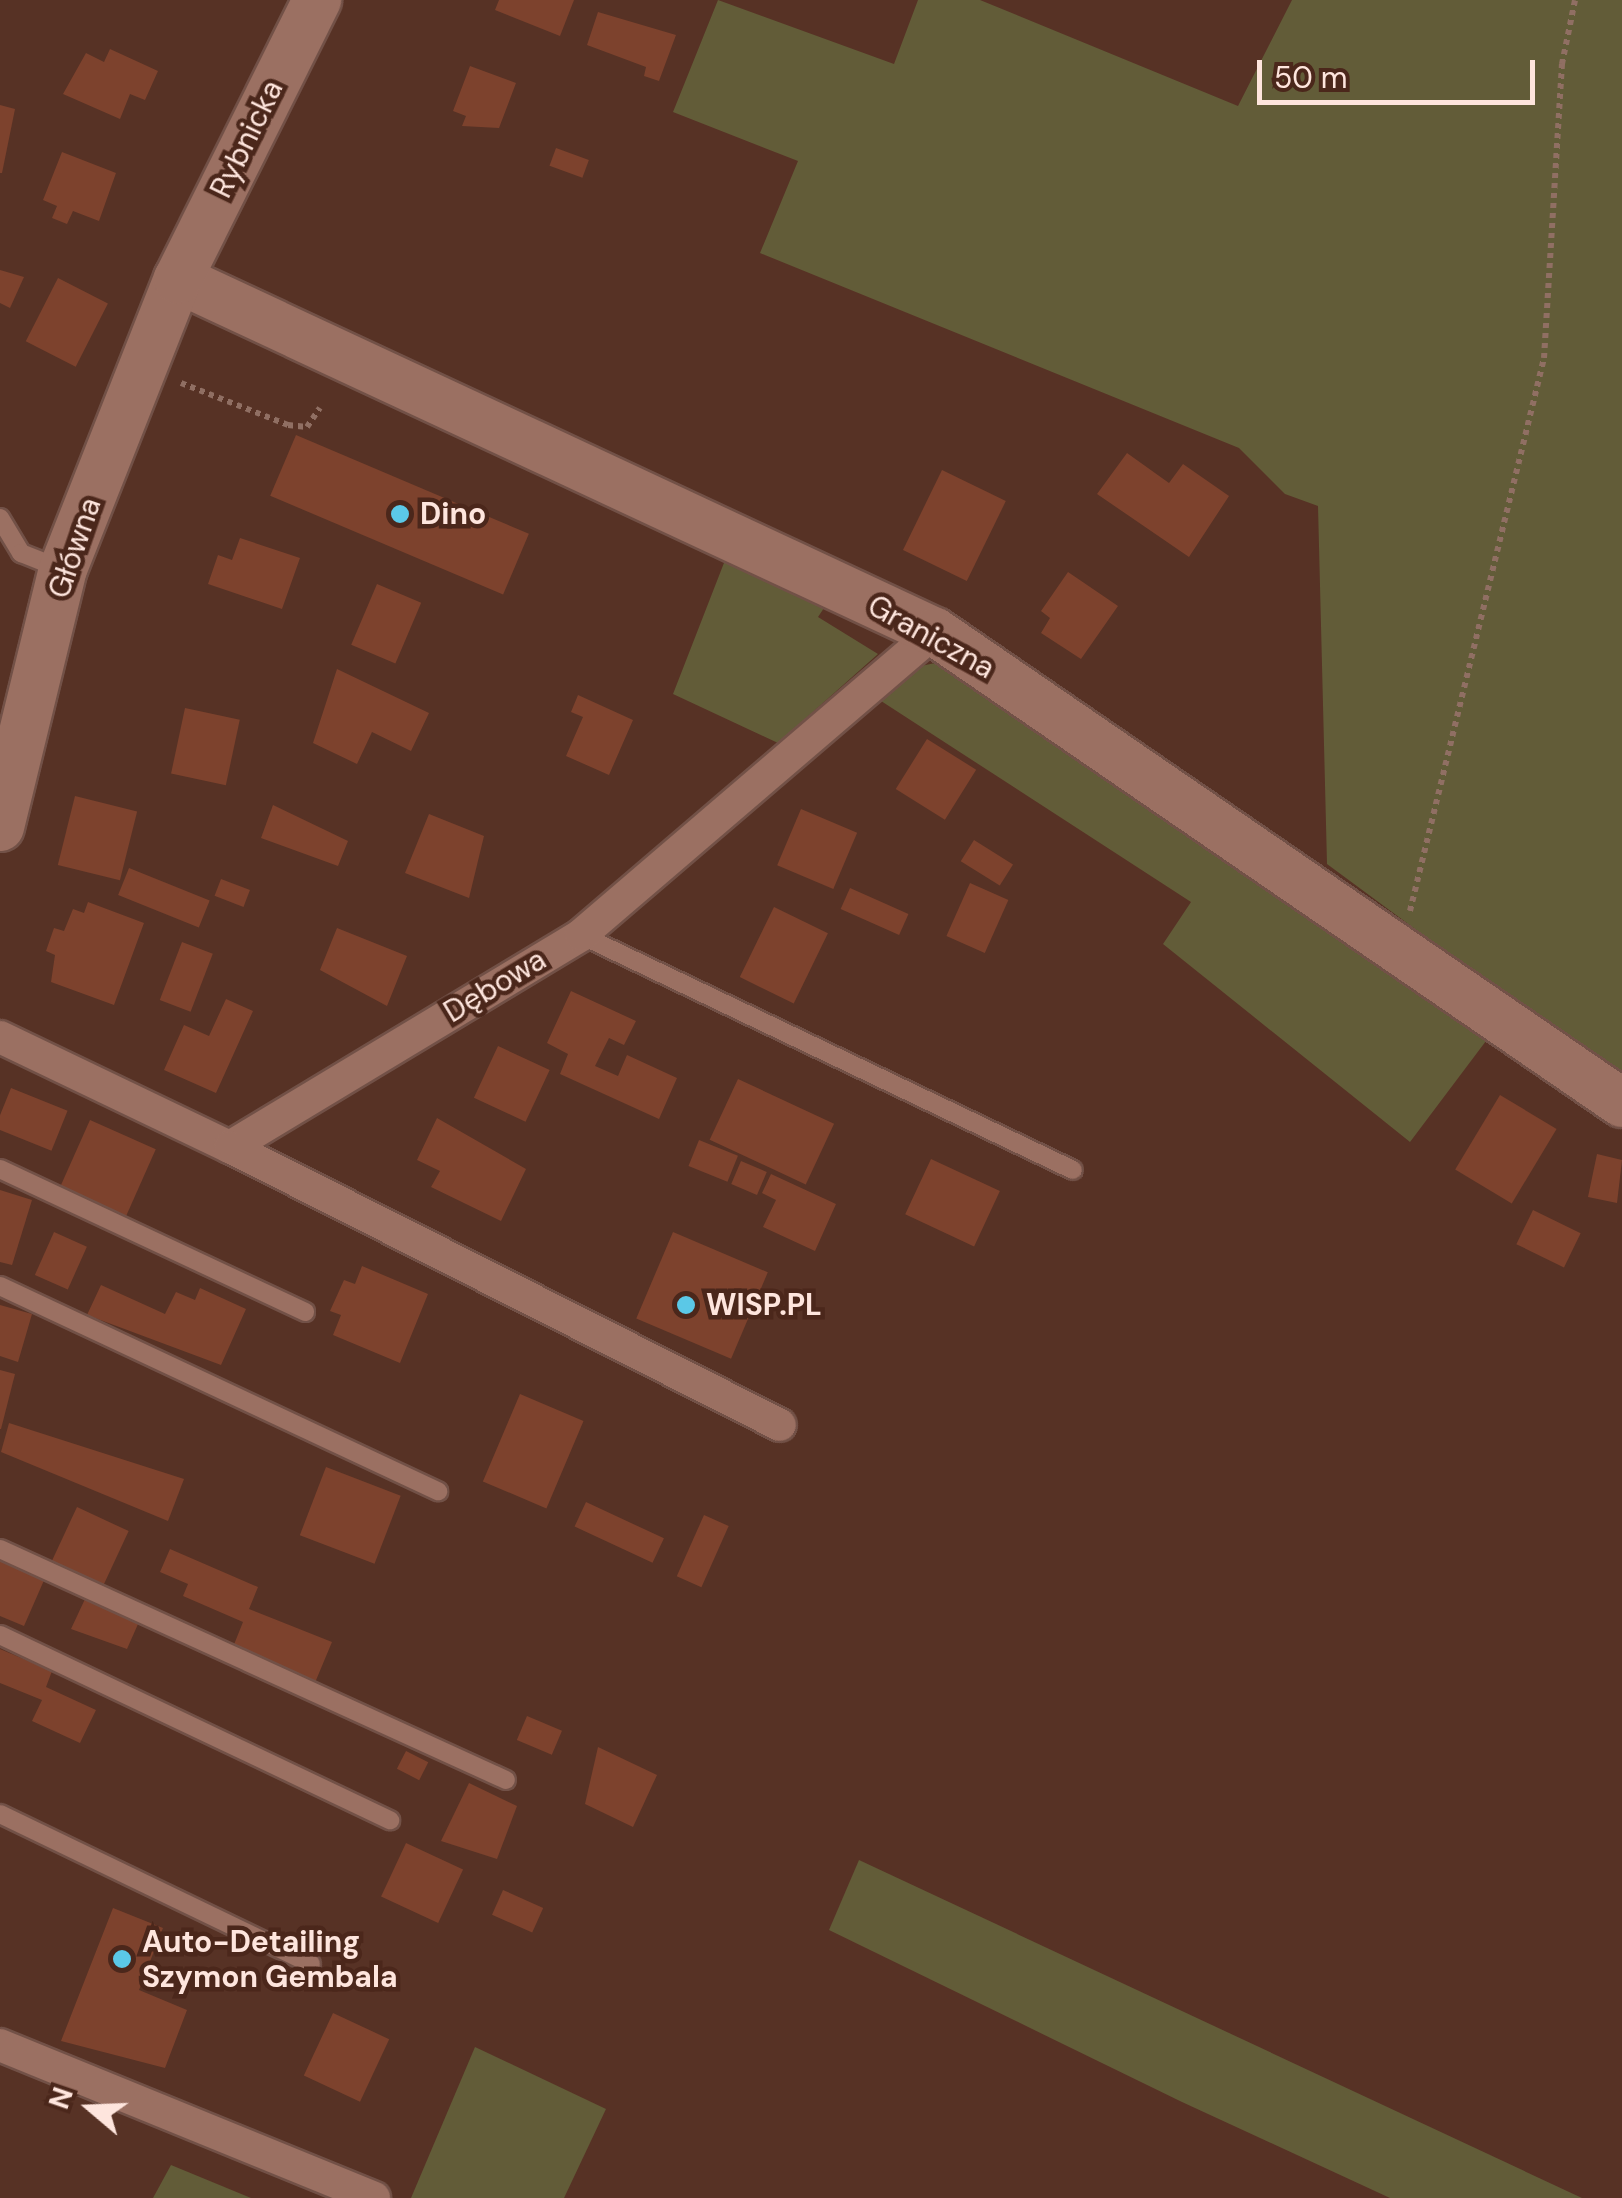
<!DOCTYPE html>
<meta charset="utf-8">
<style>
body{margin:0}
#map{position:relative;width:1622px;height:2198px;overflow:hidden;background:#573225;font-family:"DM Sans",sans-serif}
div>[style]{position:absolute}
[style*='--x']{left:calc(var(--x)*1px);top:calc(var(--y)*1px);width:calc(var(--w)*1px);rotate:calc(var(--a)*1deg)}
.green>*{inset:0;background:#625c38}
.building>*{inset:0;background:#7d422d;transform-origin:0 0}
.path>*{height:6px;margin-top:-3px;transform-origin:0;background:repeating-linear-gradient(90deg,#906f63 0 5px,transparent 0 10px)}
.roads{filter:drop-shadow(2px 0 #725147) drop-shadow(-2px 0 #725147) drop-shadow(0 2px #725147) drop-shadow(0 -2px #725147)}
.lane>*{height:18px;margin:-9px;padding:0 9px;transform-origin:9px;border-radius:9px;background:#9b7062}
.street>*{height:32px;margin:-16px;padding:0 16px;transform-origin:16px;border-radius:16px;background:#9b7062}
.secondary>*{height:48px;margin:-24px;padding:0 24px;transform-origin:24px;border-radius:24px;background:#9b7062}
.dots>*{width:28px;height:28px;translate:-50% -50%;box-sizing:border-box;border:5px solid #4b271b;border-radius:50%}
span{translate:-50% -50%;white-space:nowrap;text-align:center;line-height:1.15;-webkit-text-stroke:9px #4b271b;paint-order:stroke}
.street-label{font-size:30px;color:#fee5dd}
.poi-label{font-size:30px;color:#fee5dd;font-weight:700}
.left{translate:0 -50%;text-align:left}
.north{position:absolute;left:40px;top:2058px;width:100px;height:100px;-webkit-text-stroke:8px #4b271b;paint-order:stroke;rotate:289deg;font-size:28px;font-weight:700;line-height:40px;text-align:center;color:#fee5dd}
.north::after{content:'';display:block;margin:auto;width:35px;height:45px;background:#fee5dd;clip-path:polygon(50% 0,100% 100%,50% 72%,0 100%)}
.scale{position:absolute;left:1257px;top:60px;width:278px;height:45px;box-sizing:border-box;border:5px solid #fee5dd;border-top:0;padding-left:12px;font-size:30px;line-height:35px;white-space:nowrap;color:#fee5dd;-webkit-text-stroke:8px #4b271b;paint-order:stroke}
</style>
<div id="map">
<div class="green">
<div style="clip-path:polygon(718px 0,894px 64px,918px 0,980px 0,1238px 106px,1292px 0,1622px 0,1622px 1082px,1327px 864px,1318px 506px,1285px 494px,1239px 448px,760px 253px,798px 161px,673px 112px)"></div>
<div style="clip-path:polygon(729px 550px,828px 602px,818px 617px,878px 654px,778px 743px,673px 694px)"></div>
<div style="clip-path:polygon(940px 662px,1492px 1033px,1410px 1142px,1163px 944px,1191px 902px,878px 699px,916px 667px)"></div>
<div style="clip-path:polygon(859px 1860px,1582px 2198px,1390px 2198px,1182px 2102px,829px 1930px)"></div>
<div style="clip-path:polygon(475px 2047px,606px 2109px,564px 2198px,411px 2198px)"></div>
<div style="clip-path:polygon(171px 2165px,251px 2198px,153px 2198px)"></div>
</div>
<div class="building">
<div style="clip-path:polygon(499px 0,574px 0,560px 36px,495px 10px)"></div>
<div style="clip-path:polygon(598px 12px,676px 35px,659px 81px,644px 76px,646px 67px,587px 45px)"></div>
<div style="clip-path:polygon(110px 49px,158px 71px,145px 100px,130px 94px,120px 119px,63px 94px,86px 53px,104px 62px)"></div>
<div style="clip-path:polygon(470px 66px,516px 83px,499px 128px,462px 126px,466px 116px,453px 111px)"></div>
<div style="clip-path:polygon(0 105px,15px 109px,2px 173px,0 173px)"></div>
<div style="left:556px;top:148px;width:35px;height:19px;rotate:20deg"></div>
<div style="clip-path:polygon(62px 152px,116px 173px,99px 221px,73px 211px,67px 224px,52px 218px,57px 206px,43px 200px)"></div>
<div style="clip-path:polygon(0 270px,24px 277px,10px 308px,0 303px)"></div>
<div style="left:58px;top:278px;width:56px;height:71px;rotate:27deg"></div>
<div style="left:296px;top:435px;width:253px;height:66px;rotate:23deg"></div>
<div style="clip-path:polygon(1127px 453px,1169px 483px,1183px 464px,1229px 496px,1189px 557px,1097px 494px)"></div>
<div style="left:942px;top:470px;width:71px;height:89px;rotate:26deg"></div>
<div style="clip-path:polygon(240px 538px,300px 558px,282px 609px,208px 584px,218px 555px,232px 560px)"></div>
<div style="clip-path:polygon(1068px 572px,1118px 606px,1081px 659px,1041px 633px,1050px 618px,1041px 611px)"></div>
<div style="left:377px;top:584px;width:48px;height:66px;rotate:23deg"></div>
<div style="clip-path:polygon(337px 669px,429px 713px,411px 751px,372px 732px,357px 764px,313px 743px)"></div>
<div style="clip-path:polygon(578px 695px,633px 720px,609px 775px,566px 756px,583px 717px,571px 712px)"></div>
<div style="left:185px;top:708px;width:56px;height:67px;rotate:12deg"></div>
<div style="left:927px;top:739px;width:58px;height:59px;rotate:32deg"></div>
<div style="left:75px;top:796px;width:64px;height:71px;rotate:14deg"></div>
<div style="clip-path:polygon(273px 805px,348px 841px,338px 866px,261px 838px)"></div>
<div style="left:801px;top:809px;width:61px;height:61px;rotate:23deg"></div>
<div style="clip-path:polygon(429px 814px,484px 836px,469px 898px,405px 873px)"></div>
<div style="left:974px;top:840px;width:46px;height:25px;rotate:32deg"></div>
<div style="left:129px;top:868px;width:87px;height:29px;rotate:22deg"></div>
<div style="left:221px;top:879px;width:31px;height:18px;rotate:21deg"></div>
<div style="left:970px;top:883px;width:42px;height:58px;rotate:24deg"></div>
<div style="left:850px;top:888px;width:64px;height:23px;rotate:24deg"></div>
<div style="clip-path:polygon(88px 902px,144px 923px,114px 1005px,51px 982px,55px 955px,46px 951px,54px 928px,64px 931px,73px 909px,84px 913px)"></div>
<div style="left:774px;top:907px;width:60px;height:78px;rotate:26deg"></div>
<div style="clip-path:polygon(337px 928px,407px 956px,387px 1006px,320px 970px)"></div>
<div style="left:182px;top:942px;width:33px;height:62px;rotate:21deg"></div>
<div style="clip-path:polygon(571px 991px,636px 1021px,624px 1045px,609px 1038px,595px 1066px,618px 1076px,627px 1055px,677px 1078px,659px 1119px,560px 1074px,568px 1054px,547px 1043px)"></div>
<div style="clip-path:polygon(226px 999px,253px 1011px,216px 1093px,164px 1070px,184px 1025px,209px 1036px)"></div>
<div style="left:498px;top:1046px;width:57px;height:57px;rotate:25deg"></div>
<div style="left:738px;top:1079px;width:106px;height:67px;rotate:25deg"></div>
<div style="left:11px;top:1088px;width:61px;height:43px;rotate:22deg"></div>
<div style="left:1500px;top:1095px;width:66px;height:87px;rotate:31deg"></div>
<div style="clip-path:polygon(437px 1118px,526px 1169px,501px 1221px,431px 1187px,440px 1171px,417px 1160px)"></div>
<div style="left:90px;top:1120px;width:72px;height:74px;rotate:24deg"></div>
<div style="left:699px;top:1140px;width:42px;height:28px;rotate:22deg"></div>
<div style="clip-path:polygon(1597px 1154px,1622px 1160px,1617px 1203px,1588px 1197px)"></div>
<div style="left:931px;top:1159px;width:76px;height:61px;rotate:25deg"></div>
<div style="left:741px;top:1161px;width:28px;height:25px;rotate:23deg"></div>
<div style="clip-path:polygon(771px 1174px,836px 1204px,815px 1251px,763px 1227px,776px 1200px,762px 1193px)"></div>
<div style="clip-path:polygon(0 1190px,32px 1200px,12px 1265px,0 1262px)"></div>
<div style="left:1533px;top:1210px;width:53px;height:38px;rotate:26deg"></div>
<div style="left:54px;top:1232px;width:36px;height:47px;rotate:24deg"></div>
<div style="left:673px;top:1232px;width:103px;height:94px;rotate:23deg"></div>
<div style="clip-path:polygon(362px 1266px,428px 1294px,400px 1363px,333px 1335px,341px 1315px,330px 1311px,344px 1280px,355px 1284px)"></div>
<div style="clip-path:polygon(101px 1285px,165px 1314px,176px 1292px,195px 1300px,200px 1288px,246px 1309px,221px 1365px,87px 1315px)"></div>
<div style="clip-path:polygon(0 1305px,32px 1314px,18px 1362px,0 1356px)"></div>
<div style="clip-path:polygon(0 1370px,15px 1374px,1px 1429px,0 1429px)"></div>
<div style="left:520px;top:1394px;width:69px;height:95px;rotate:23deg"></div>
<div style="clip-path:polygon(9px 1423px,184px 1479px,168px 1521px,1px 1452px)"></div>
<div style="left:326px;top:1467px;width:80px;height:73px;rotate:21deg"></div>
<div style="left:586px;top:1502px;width:86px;height:27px;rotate:25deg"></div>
<div style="left:77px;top:1507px;width:57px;height:60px;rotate:25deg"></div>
<div style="left:704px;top:1515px;width:27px;height:67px;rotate:24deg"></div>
<div style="clip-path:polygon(170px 1549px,258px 1587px,249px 1609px,332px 1642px,314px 1685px,231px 1652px,243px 1622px,183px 1596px,188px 1584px,160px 1572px)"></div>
<div style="clip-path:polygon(0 1559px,45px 1578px,24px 1626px,0 1616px)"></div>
<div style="clip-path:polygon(85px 1599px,138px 1624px,127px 1649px,71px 1629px)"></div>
<div style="clip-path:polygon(0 1649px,52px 1671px,46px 1687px,96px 1710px,80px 1743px,32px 1721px,42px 1700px,0 1683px)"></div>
<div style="left:527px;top:1716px;width:38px;height:26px;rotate:23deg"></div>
<div style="clip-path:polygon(598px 1747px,657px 1775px,633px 1827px,585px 1804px)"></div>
<div style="left:406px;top:1751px;width:25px;height:20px;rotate:27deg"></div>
<div style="clip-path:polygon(469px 1783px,517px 1806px,497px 1859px,441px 1841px)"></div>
<div style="left:406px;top:1843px;width:63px;height:59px;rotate:25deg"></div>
<div style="left:503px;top:1890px;width:44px;height:27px;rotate:24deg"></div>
<div style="clip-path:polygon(113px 1908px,163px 1928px,139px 1990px,187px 2010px,165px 2068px,61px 2041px)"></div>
<div style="left:333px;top:2013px;width:62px;height:69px;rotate:25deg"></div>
</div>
<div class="path">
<div style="--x:181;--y:383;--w:115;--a:21.4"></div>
<div style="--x:288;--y:425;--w:19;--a:6"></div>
<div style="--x:307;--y:427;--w:23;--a:-56"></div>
<div style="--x:1410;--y:911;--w:569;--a:-76.38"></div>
<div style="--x:1544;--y:358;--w:295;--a:-86.5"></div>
<div style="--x:1562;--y:64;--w:65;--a:-78.5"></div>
</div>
<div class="roads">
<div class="lane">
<div style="--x:0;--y:518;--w:41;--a:59"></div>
<div style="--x:21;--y:553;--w:43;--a:21.8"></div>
<div style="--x:581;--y:935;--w:545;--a:25.53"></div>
<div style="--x:0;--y:1169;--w:337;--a:25.1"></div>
<div style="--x:0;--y:1286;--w:484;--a:25.1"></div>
<div style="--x:0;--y:1549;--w:556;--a:24.54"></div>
<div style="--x:0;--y:1635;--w:432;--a:25.4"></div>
<div style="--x:0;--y:1814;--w:345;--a:25.7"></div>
</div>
<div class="street">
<div style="--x:0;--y:1037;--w:255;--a:25.6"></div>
<div style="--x:230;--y:1147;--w:410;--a:-31.1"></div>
<div style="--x:581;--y:935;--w:466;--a:-40.6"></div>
<div style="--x:230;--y:1147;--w:616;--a:26.81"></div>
<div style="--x:0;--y:2045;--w:404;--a:22.2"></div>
</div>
<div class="secondary">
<div style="--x:178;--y:279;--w:835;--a:25"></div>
<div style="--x:935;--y:632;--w:833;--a:34.43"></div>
<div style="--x:0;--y:827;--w:266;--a:-76.3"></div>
<div style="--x:63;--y:569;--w:312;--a:-68.4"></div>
<div style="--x:178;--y:279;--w:312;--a:-63.5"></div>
</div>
</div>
<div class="dots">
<div style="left:400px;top:514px;background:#5bc8e7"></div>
<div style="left:686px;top:1305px;background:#5bc8e7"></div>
<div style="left:122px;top:1959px;background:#5bc8e7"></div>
</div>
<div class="street-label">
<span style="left:247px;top:139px;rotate:-64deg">Rybnicka</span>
<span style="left:75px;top:548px;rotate:-71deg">Główna</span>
<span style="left:931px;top:637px;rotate:29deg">Graniczna</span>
<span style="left:495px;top:986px;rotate:-31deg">Dębowa</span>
</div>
<div class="poi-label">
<span class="left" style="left:420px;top:514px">Dino</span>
<span class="left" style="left:706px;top:1305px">WISP.PL</span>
<span class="left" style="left:142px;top:1959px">Auto-Detailing<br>Szymon Gembala</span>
</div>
<div class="north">N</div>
<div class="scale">50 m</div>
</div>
